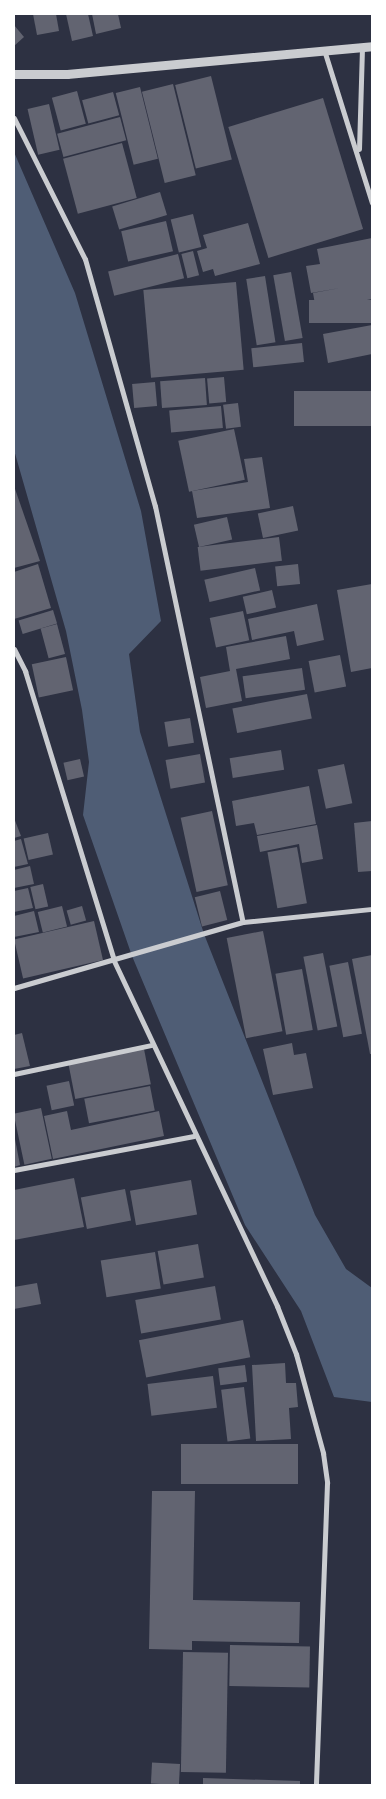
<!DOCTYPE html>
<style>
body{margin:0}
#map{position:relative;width:386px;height:1799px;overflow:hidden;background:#2d3142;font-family:"DM Sans",sans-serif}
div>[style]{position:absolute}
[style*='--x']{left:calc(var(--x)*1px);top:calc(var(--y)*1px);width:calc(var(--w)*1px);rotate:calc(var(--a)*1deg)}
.water>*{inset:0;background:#4f5d75}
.building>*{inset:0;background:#626471;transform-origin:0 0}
.minor>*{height:5px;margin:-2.5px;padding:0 2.5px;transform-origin:2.5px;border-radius:2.5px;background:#caccd0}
.tertiary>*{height:9px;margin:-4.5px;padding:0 4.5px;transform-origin:4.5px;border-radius:4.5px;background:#caccd0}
span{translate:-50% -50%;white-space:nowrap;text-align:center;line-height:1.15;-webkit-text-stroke:5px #fff;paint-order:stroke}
.frame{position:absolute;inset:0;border:15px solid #fff;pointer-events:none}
</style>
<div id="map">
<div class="water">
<div style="clip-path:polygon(14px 152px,75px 293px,141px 511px,161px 621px,129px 654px,140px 732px,204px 934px,315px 1215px,346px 1269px,372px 1288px,372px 1402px,334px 1397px,301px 1311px,245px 1225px,132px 956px,83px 815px,89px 762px,82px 710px,66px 631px,14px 450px)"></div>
</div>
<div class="building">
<div style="clip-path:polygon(33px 14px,56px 14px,59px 31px,37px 35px)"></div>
<div style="clip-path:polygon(66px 14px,88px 14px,93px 36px,72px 41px)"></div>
<div style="clip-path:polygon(92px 14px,118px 14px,121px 28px,96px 34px)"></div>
<div style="clip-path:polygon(14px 25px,24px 37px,14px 46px)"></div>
<div style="left:211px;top:76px;width:86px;height:37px;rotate:76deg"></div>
<div style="left:173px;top:84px;width:94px;height:32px;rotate:76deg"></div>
<div style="left:140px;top:87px;width:74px;height:25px;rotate:76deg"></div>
<div style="left:77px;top:91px;width:34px;height:26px;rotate:75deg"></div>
<div style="left:113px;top:92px;width:24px;height:32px;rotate:75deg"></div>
<div style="left:323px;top:98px;width:137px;height:99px;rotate:73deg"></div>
<div style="left:49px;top:104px;width:47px;height:22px;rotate:77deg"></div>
<div style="left:120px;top:117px;width:24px;height:65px;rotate:75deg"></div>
<div style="left:122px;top:143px;width:57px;height:61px;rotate:75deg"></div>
<div style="left:160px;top:192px;width:24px;height:50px;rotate:73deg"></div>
<div style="left:193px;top:214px;width:34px;height:23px;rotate:76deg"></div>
<div style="left:166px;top:221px;width:31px;height:46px;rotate:77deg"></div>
<div style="clip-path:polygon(248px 223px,260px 264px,215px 276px,213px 269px,203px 272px,197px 251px,207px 248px,203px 235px)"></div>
<div style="clip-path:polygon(372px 238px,372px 299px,316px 310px,313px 293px,340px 288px,311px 293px,306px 266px,320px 264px,317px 249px)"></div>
<div style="left:193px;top:251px;width:25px;height:12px;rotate:76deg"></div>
<div style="left:178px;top:254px;width:25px;height:72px;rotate:76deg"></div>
<div style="left:291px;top:272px;width:67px;height:18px;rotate:80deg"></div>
<div style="left:265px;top:276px;width:67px;height:19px;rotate:81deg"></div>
<div style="left:236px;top:282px;width:88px;height:93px;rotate:85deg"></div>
<div style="left:372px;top:300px;width:23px;height:63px;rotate:90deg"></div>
<div style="clip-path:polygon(372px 325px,372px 354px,328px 363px,323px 334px)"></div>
<div style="left:302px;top:343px;width:19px;height:51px;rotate:84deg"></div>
<div style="left:224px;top:377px;width:25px;height:17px;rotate:85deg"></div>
<div style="left:205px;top:378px;width:27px;height:45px;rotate:86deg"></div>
<div style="left:155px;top:382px;width:24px;height:23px;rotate:85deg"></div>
<div style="left:372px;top:391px;width:35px;height:78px;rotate:90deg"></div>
<div style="left:238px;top:403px;width:24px;height:15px;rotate:83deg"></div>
<div style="left:221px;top:406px;width:22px;height:52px;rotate:85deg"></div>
<div style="left:234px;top:429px;width:52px;height:57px;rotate:78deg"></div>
<div style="clip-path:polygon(262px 457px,270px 508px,197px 518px,192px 491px,248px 482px,244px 459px)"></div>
<div style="clip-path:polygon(14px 486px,40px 561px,14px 568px)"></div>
<div style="left:293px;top:506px;width:25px;height:36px;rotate:78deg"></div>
<div style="left:227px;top:517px;width:23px;height:34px;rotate:77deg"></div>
<div style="left:279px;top:537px;width:24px;height:82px;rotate:83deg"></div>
<div style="clip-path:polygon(38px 564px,51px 608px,14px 619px,14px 572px)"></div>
<div style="left:298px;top:564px;width:20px;height:23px;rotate:84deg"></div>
<div style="left:255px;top:568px;width:23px;height:52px;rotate:77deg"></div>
<div style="clip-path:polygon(372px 584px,372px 668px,351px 672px,337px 590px)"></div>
<div style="left:272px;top:590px;width:18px;height:30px;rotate:77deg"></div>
<div style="clip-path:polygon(317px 604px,324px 640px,297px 646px,294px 631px,252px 640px,248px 619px)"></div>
<div style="left:53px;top:610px;width:14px;height:36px;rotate:73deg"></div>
<div style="left:243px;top:611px;width:30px;height:34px;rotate:78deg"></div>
<div style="left:57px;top:624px;width:31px;height:17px;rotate:75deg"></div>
<div style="clip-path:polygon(286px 636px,290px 659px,236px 669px,242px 701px,206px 708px,200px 677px,230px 671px,226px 647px)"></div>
<div style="left:340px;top:655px;width:32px;height:32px;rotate:79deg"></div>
<div style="left:66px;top:657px;width:34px;height:35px;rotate:78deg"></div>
<div style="left:302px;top:668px;width:22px;height:60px;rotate:82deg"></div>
<div style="left:307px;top:694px;width:25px;height:76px;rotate:79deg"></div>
<div style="left:190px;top:718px;width:25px;height:26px;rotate:81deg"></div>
<div style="left:281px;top:750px;width:20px;height:52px;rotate:81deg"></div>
<div style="left:200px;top:754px;width:29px;height:35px;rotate:80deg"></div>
<div style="left:80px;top:759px;width:18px;height:17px;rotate:77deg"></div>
<div style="left:344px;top:764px;width:40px;height:27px;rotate:78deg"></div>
<div style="clip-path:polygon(309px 786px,316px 824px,257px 835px,254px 823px,236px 826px,232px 801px)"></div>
<div style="left:212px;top:811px;width:76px;height:32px;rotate:78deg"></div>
<div style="clip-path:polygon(14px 818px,21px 836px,14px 838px)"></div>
<div style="clip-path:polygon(372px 821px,372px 871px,358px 872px,354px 823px)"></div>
<div style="clip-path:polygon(317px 825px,323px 859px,302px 863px,299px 844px,260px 852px,257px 836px)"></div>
<div style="left:48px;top:833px;width:22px;height:25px;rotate:77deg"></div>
<div style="clip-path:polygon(21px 839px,28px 864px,14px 867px,14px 841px)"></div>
<div style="left:297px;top:847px;width:57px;height:30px;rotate:80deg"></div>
<div style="clip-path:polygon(30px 866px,34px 884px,14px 888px,14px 870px)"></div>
<div style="left:43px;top:884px;width:23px;height:13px;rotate:77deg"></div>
<div style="clip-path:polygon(28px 888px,33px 908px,14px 912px,14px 891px)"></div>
<div style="left:220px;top:891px;width:30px;height:26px;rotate:76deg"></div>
<div style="left:62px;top:906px;width:21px;height:25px;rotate:76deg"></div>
<div style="left:82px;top:906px;width:15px;height:16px;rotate:74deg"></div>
<div style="clip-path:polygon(34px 911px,39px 932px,14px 937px,14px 916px)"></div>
<div style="left:94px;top:921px;width:40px;height:82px;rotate:77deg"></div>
<div style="left:263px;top:931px;width:102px;height:37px;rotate:79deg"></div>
<div style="left:323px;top:953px;width:75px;height:20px;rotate:79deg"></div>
<div style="clip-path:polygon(372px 955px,372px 1054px,370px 1054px,352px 959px)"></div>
<div style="left:348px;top:962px;width:73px;height:19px;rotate:79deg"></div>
<div style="left:302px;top:969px;width:62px;height:27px;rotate:80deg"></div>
<div style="clip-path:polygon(22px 1033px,30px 1066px,14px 1069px,14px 1035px)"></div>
<div style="clip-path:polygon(292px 1043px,294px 1055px,306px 1053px,313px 1088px,273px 1095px,263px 1049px)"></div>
<div style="left:144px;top:1049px;width:36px;height:77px;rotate:79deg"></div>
<div style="left:69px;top:1081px;width:25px;height:23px;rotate:78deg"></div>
<div style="left:150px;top:1086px;width:25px;height:67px;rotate:79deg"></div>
<div style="left:41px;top:1108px;width:52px;height:28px;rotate:78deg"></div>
<div style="clip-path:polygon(67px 1111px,71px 1130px,159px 1111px,164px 1136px,53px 1159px,44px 1116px)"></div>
<div style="clip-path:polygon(15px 1139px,20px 1165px,14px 1167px,14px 1140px)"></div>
<div style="clip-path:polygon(74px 1178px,84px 1227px,14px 1240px,14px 1190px)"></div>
<div style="left:191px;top:1180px;width:35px;height:62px;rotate:80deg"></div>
<div style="left:125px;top:1189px;width:32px;height:45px;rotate:79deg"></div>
<div style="left:198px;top:1244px;width:34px;height:41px;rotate:80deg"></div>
<div style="left:155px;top:1252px;width:37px;height:55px;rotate:81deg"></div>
<div style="clip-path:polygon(37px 1283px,41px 1304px,14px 1309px,14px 1287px)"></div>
<div style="left:215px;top:1286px;width:34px;height:81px;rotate:80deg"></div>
<div style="left:243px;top:1320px;width:38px;height:106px;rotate:79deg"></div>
<div style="clip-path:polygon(285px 1363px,286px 1383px,296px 1383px,298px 1407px,289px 1408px,291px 1439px,256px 1441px,252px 1365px)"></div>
<div style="left:245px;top:1365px;width:17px;height:27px;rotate:83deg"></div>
<div style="left:213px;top:1376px;width:32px;height:66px;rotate:83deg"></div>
<div style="left:244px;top:1387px;width:52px;height:23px;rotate:83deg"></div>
<div style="left:298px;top:1444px;width:40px;height:117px;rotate:90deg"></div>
<div style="clip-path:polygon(152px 1491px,195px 1491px,193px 1600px,300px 1602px,299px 1643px,192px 1641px,192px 1650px,149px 1649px)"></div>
<div style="left:230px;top:1645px;width:80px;height:41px;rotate:1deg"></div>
<div style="left:183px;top:1652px;width:45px;height:120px;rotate:1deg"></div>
<div style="left:180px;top:1764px;width:21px;height:28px;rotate:93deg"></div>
<div style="clip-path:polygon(203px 1778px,300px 1781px,300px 1785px,203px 1785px)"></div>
</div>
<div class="minor">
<div style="--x:325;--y:53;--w:157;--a:72.6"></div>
<div style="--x:14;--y:118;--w:158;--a:63.3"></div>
<div style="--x:85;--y:259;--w:257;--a:74.2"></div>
<div style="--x:155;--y:506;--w:425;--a:78.1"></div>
<div style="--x:359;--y:149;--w:102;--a:-88.3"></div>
<div style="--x:14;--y:649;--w:25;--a:63"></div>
<div style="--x:25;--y:671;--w:303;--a:72.9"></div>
<div style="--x:114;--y:961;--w:382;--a:64.7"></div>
<div style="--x:277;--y:1306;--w:52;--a:68.4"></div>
<div style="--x:296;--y:1354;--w:103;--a:74.7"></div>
<div style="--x:323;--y:1453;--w:30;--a:82"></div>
<div style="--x:327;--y:1483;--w:302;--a:92.1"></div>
<div style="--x:14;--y:988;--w:238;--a:-16.1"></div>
<div style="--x:243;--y:922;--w:130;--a:-5.8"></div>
<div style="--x:14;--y:1074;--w:141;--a:-11.9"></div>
<div style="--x:14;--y:1170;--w:183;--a:-10.7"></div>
</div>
<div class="tertiary">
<div style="--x:14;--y:74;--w:53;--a:0"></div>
<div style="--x:67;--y:74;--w:306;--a:-5.2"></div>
</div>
<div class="frame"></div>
</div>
